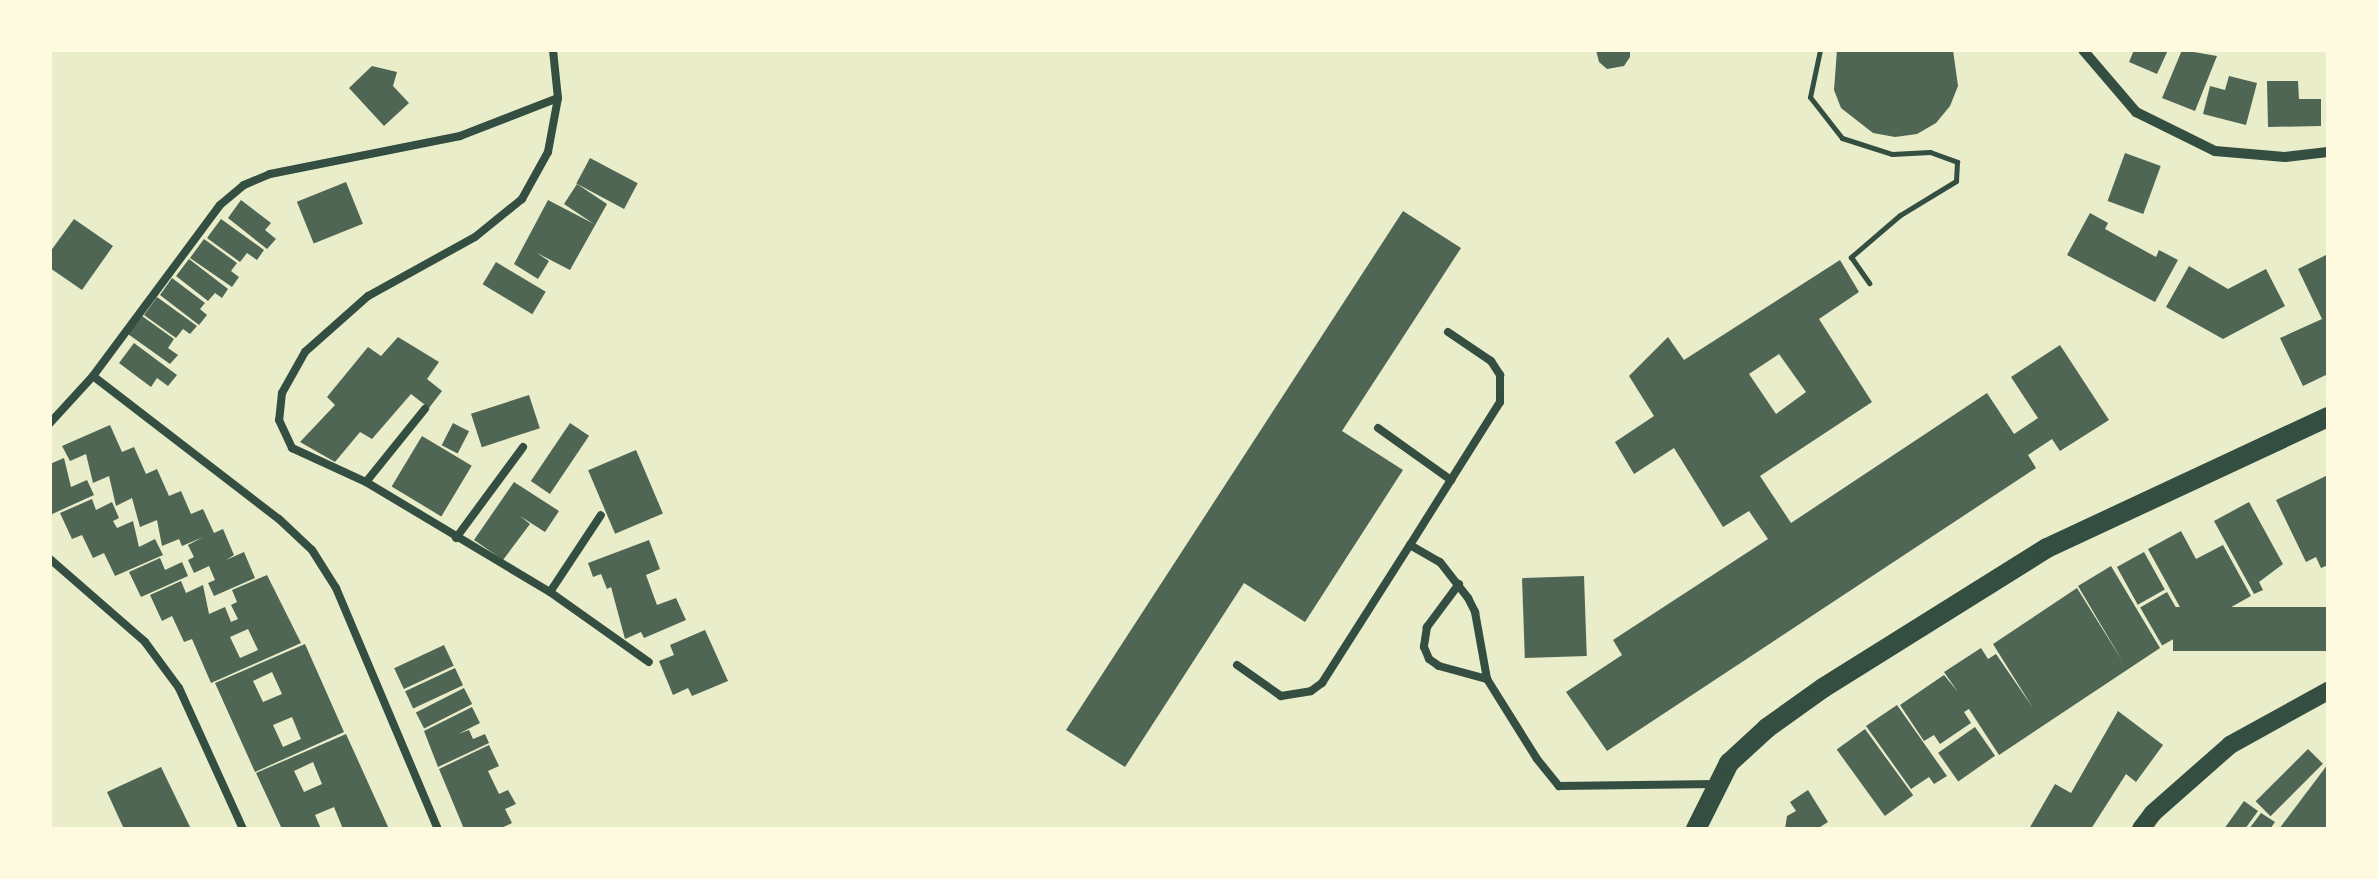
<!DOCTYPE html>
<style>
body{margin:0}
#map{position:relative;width:2378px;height:879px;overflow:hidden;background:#e9edc9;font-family:"Times New Roman",serif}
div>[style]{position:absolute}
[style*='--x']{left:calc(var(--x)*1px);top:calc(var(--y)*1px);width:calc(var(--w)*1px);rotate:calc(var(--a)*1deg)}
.building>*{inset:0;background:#4f6655;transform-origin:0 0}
.path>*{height:5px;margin:-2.5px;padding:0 2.5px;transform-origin:2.5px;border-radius:2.5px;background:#344e41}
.service>*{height:8px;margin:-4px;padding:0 4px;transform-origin:4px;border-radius:4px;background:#344e41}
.minor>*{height:10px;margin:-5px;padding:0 5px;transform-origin:5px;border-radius:5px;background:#344e41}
.tertiary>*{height:18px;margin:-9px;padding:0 9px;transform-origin:9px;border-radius:9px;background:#344e41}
.secondary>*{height:20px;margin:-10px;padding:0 10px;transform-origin:10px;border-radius:10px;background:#344e41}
span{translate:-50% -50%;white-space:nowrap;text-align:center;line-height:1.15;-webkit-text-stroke:10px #fefae0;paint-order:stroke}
.frame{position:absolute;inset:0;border:52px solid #fefae0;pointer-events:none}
</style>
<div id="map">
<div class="building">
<div style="clip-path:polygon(1596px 50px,1630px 50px,1630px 57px,1624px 66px,1607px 69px,1599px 62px)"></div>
<div style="clip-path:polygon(1837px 50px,1953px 50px,1958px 86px,1950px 106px,1936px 123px,1917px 134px,1895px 137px,1873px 133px,1841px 108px,1834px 90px)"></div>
<div style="clip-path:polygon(2134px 50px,2168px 50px,2157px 74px,2129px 62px)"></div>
<div style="clip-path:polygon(2182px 50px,2217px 56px,2195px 111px,2162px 98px)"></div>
<div style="clip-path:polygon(372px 66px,397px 72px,393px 86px,409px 103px,384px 126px,349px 88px)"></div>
<div style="clip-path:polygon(2229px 76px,2257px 83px,2246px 125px,2203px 114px,2210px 86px,2225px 90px)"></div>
<div style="clip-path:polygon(2267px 81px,2298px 81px,2299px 99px,2321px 99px,2321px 126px,2268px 127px)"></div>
<div style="left:2125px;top:153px;width:38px;height:51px;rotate:20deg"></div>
<div style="left:590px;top:158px;width:54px;height:29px;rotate:28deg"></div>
<div style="left:346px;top:182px;width:45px;height:53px;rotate:68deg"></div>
<div style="clip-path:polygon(577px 184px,607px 204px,570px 270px,537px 253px,549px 261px,538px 279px,514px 264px,548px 200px,594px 224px,564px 204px)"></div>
<div style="clip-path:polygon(241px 200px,271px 223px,265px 230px,276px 239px,267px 249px,228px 218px)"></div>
<div style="clip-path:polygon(1403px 211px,1461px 248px,1342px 431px,1403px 470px,1305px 622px,1244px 583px,1125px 767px,1066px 730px)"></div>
<div style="clip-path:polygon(2090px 213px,2108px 223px,2105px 229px,2156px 257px,2159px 250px,2178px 260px,2155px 302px,2067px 255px)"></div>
<div style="clip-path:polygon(74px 219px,113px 246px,82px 290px,50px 268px,50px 252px)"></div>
<div style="clip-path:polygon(221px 219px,264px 250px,257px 260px,247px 253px,240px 262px,207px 238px)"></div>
<div style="clip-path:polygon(204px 239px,237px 263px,231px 271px,239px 277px,232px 287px,190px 258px)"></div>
<div style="clip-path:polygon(2328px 254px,2328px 374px,2303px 386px,2280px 338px,2322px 319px,2298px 269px)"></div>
<div style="clip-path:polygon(189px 259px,228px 289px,222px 298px,215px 293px,208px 301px,176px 276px)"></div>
<div style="clip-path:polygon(evenodd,1840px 260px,1859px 292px,1819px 319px,1872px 402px,1760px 476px,1791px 523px,1987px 393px,2014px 434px,2038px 418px,2011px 377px,2060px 345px,2109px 420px,2060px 451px,2052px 439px,2028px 455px,2036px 468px,1607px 751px,1566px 692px,1622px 655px,1613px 640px,1768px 539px,1749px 511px,1723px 527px,1674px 448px,1634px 474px,1615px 442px,1654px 416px,1629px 376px,1668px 337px,1684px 360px,1840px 260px,1779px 354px,1806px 392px,1776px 414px,1749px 374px,1779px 354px)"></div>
<div style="left:496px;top:262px;width:58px;height:26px;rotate:31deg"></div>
<div style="clip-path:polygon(2189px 266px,2228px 289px,2266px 269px,2285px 306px,2223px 339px,2166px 307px)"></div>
<div style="clip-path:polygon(172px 278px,205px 303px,200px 309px,207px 315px,199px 325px,160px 295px)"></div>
<div style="clip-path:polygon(157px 297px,197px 326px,190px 334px,183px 329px,176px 338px,144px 315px)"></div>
<div style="clip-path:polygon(142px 316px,174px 339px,168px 348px,178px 355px,170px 364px,128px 334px)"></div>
<div style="clip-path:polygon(398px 337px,439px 362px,427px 379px,442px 391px,429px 408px,411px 394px,372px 439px,360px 432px,335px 462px,300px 442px,335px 405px,327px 397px,368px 347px,381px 356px)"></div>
<div style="clip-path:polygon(134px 343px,177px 375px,168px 386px,157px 378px,151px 387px,119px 363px)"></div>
<div style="left:529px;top:395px;width:35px;height:61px;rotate:72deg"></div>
<div style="left:453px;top:423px;width:18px;height:25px;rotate:27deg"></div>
<div style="left:570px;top:423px;width:23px;height:70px;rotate:34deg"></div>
<div style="clip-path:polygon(110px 425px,122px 452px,134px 447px,146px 474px,157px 469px,169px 496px,181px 491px,191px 514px,203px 509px,214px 533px,223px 529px,234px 555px,226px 560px,244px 552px,255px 578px,214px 596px,208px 583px,215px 580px,209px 566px,194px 573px,188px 560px,194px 557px,188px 545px,203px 537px,182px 546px,179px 539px,162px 546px,157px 520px,140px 527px,132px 498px,116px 506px,109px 476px,93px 483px,86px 454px,70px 461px,62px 446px)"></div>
<div style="left:422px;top:436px;width:58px;height:59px;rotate:31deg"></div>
<div style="left:636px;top:450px;width:69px;height:52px;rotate:67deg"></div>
<div style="clip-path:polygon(64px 458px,71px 487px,87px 480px,94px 495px,50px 515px,50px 464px)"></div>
<div style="clip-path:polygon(2328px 475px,2328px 565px,2321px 568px,2316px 557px,2306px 562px,2276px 500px)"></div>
<div style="clip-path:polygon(514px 482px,559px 511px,545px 532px,520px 516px,530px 524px,503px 560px,474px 540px)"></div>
<div style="clip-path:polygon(92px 499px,96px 510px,112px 502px,119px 518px,113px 521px,117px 528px,133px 521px,139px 547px,155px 539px,163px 555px,115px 576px,104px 553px,93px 558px,82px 535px,72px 539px,60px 513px)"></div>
<div style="clip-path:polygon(2249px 502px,2283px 564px,2259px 582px,2263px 590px,2254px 594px,2214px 521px)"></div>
<div style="clip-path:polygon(2181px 531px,2196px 559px,2223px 545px,2251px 596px,2192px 629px,2148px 549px)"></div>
<div style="clip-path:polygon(649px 540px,660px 569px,646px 575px,657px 605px,676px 598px,686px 620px,644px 638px,641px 632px,625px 639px,611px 587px,607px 589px,601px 574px,593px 577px,588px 563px)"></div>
<div style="left:2144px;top:552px;width:43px;height:31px;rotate:61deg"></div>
<div style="clip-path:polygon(160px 558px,165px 570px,182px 562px,188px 576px,141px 597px,129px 572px)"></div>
<div style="clip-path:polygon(2111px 566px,2160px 648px,1999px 755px,1969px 709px,1964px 712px,1971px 723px,1940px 744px,1934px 735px,1924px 741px,1900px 705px,1944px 675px,1958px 692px,1944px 672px,1981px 648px,1988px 659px,1996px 654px,2033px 708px,1993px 644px,2077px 588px,2123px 662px,2078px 586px)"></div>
<div style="clip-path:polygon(evenodd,267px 575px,301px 643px,211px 683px,192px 639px,184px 642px,172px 616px,162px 621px,150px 595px,181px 581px,186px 593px,203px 585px,209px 614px,225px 607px,231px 622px,238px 619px,231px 605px,237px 602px,232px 590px,267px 575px,248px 629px,258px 650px,240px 658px,230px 637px,248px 629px)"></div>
<div style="left:1584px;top:576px;width:80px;height:62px;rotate:88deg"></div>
<div style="left:2167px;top:592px;width:44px;height:31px;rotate:60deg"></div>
<div style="left:2328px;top:607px;width:44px;height:155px;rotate:90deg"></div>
<div style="clip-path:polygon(705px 630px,728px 681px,692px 696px,688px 688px,673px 695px,659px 661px,674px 655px,670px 645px)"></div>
<div style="clip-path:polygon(evenodd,305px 644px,344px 732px,255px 772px,215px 683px,305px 644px,272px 672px,282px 694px,263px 702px,253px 681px,272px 672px,305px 644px,292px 717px,301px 739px,283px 747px,273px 725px,292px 717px)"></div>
<div style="left:444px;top:645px;width:23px;height:55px;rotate:65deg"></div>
<div style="left:455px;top:668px;width:19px;height:55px;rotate:65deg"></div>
<div style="left:464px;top:688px;width:18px;height:54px;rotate:63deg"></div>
<div style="clip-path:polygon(1897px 705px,1947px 776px,1934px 784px,1929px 777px,1911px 789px,1866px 726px)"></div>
<div style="clip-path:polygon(472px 707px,480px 723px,458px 734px,469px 730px,473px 739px,485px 734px,489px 743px,438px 767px,424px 731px)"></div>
<div style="clip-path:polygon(2118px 711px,2163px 745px,2136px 782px,2126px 774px,2091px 829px,2029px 829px,2055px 784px,2071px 793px)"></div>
<div style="left:1975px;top:727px;width:35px;height:45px;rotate:55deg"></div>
<div style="left:1865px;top:729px;width:82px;height:35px;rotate:54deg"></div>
<div style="clip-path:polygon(evenodd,346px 734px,389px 829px,343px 829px,334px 807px,315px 815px,321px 829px,282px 829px,256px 773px,346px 734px,313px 762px,322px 784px,304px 792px,294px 771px,313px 762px)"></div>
<div style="clip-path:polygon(489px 745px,499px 766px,488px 771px,499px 794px,508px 790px,516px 804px,505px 809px,512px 823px,499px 829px,464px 829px,439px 769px)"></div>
<div style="left:2308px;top:749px;width:21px;height:74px;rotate:45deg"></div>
<div style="clip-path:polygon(2328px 764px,2328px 829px,2279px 829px)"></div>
<div style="clip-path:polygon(161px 767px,191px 829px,124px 829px,107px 792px)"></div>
<div style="clip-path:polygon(1808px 790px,1828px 822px,1817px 829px,1785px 829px,1787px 816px,1796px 811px,1790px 802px)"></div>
<div style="clip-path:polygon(2244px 801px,2258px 811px,2245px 829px,2224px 829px)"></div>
<div style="clip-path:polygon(2261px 813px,2275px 822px,2270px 829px,2249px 829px)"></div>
</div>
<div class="path">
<div style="--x:1820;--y:50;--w:48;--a:102"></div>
<div style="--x:1810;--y:97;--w:52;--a:52"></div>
<div style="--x:1842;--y:138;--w:52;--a:17.7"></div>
<div style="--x:1892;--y:154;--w:38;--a:-3"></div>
<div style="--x:1930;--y:152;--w:29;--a:20"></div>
<div style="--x:1957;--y:162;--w:19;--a:93"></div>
<div style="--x:1956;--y:181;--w:66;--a:148.7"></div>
<div style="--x:1900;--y:215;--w:65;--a:139.4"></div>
<div style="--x:1851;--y:257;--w:32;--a:55"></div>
</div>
<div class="service">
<div style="--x:553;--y:50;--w:48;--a:84.1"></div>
<div style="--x:558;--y:98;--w:55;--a:100.5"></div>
<div style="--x:548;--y:152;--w:54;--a:119"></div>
<div style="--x:522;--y:199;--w:60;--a:141"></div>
<div style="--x:475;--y:237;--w:122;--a:151.1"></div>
<div style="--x:368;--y:296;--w:84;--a:138.4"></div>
<div style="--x:305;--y:352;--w:47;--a:119.3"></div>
<div style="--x:282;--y:393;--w:27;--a:96"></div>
<div style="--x:279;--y:420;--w:31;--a:65"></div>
<div style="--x:292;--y:448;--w:81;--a:24.7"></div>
<div style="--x:366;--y:482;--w:214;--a:30.9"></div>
<div style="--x:550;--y:592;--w:121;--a:35.3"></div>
<div style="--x:1448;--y:332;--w:52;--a:34"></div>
<div style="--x:1491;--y:361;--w:17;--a:57"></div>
<div style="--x:1500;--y:375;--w:27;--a:90"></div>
<div style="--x:1500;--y:402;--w:169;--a:122.2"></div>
<div style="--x:1410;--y:545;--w:34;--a:30"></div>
<div style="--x:1440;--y:562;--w:46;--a:52.1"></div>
<div style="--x:1468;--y:598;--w:16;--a:63"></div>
<div style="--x:1475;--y:612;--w:68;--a:79.8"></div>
<div style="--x:1487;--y:679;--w:94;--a:58"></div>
<div style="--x:1537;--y:759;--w:35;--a:51"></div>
<div style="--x:1559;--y:786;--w:157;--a:-0.7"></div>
<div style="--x:93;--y:376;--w:235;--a:37.6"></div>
<div style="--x:279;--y:519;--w:45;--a:43.2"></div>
<div style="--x:312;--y:550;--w:45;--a:57.7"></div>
<div style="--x:336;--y:588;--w:262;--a:67.1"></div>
<div style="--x:50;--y:423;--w:64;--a:-47.5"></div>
<div style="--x:93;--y:376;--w:213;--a:-53.4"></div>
<div style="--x:220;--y:205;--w:31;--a:-40"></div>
<div style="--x:244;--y:185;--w:28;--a:-23"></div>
<div style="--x:270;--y:174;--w:194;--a:-11.3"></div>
<div style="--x:460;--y:136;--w:105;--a:-21.2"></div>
<div style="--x:1378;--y:428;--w:90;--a:35.5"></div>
<div style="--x:366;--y:482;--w:94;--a:-51.1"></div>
<div style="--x:456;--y:538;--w:113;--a:-53.6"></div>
<div style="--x:50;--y:559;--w:126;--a:41.1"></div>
<div style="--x:145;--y:642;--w:57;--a:53.5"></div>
<div style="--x:179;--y:688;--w:155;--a:65.6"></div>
<div style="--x:1459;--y:584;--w:54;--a:126.7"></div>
<div style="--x:1427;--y:627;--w:20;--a:99"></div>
<div style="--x:1424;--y:647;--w:13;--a:67"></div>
<div style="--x:1429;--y:659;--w:12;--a:35"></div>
<div style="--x:1439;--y:666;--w:50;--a:15.2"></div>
<div style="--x:550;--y:592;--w:92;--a:-56.5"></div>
<div style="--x:1237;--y:665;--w:54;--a:35.2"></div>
<div style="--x:1281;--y:696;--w:30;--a:-9"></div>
<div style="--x:1311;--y:691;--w:14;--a:-36"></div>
<div style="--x:1322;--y:683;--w:164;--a:-57.5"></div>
</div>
<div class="minor">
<div style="--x:2083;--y:50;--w:82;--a:49.5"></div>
<div style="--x:2136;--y:112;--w:88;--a:26.3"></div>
<div style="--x:2215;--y:151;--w:70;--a:4.9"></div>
<div style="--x:2285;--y:157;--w:43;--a:-6.6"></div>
</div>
<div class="tertiary">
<div style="--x:2141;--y:829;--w:20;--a:-53"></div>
<div style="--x:2153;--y:813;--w:103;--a:-41.4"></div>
<div style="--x:2230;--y:745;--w:112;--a:-28.9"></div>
</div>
<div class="secondary">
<div style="--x:1696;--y:829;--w:74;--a:-63.4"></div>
<div style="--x:1729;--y:763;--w:52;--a:-42.6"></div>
<div style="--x:1767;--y:728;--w:69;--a:-35.5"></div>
<div style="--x:1823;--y:688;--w:264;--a:-32"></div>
<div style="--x:2047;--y:548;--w:310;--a:-25"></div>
</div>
<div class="frame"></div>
</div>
